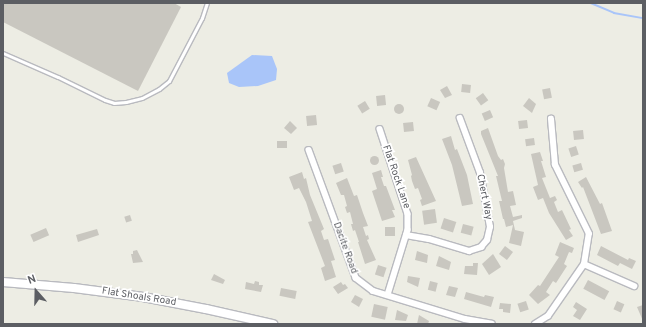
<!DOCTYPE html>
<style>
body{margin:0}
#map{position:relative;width:646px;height:327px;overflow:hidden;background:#edede4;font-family:Overpass,sans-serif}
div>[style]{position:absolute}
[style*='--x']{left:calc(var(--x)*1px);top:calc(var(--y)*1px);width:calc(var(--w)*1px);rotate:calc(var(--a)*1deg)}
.water>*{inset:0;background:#a9c5f9}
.stream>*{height:1.5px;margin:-0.75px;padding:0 0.75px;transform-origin:0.75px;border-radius:0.75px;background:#a9c5f9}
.building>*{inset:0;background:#c9c7c0;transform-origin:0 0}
.round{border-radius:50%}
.roads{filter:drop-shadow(1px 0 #b9babf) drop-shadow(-1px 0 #b9babf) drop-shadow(0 1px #b9babf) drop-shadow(0 -1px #b9babf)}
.lane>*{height:3px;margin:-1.5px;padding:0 1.5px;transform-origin:1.5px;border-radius:1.5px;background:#fff}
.street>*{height:5.5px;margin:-2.75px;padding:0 2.75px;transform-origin:2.75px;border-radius:2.75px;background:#fff}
.secondary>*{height:8px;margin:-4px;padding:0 4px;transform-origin:4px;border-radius:4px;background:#fff}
span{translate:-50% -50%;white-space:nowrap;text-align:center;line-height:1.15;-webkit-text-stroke:3.5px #fff;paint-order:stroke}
.street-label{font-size:10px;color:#5c5e63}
.frame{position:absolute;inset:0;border:4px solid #5c5e63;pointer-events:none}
.north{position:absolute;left:16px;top:271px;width:40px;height:40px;-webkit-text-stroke:3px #fff;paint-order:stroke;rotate:340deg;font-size:11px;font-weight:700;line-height:16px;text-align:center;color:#5c5e63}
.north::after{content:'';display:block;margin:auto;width:14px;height:18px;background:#5c5e63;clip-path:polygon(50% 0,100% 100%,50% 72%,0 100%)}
</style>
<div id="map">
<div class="water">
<div style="clip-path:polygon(252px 55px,272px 56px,277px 69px,276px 80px,258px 86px,239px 87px,229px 83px,227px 73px)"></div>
</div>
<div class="stream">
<div style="--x:591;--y:3;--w:25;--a:23"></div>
<div style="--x:614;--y:13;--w:29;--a:10"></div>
</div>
<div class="building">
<div style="clip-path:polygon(3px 3px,174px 3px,181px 7px,138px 91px,3px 22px)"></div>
<div style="left:462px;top:84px;width:9px;height:8px;rotate:6deg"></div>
<div style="clip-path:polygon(447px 86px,452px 95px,445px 98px,440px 90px)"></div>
<div style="left:550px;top:88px;width:10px;height:8px;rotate:79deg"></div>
<div style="left:483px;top:93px;width:9px;height:9px;rotate:54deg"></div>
<div style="left:385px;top:95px;width:10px;height:9px;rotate:84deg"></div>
<div style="left:431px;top:98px;width:10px;height:9px;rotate:24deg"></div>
<div style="clip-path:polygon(529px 98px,536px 104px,532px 113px,523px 106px)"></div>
<div style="left:365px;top:101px;width:9px;height:9px;rotate:58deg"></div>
<div class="round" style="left:394px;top:104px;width:10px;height:10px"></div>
<div style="left:490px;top:110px;width:8px;height:9px;rotate:67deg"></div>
<div style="left:316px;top:115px;width:10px;height:10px;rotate:84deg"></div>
<div style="left:527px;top:120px;width:8px;height:9px;rotate:83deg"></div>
<div style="clip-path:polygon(290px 121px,297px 128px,291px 134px,284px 128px)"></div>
<div style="left:413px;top:122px;width:9px;height:10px;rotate:84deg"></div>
<div style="clip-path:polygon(488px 128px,498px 156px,501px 160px,503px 159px,505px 164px,504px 168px,508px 192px,513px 191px,516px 205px,510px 206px,513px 217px,522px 215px,522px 218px,513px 221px,515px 230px,524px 232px,521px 246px,509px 243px,513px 225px,506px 227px,504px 219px,503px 219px,499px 201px,502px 201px,496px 176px,498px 176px,481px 134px,481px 131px)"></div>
<div style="left:583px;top:130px;width:9px;height:10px;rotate:84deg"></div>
<div style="clip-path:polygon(451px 136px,455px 150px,457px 149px,467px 175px,473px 204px,462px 206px,452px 165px,442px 139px)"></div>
<div style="left:534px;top:138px;width:7px;height:9px;rotate:82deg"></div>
<div style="left:277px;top:141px;width:10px;height:7px"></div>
<div style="left:576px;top:146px;width:9px;height:8px;rotate:72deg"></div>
<div style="clip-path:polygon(540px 152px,543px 161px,541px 161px,546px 177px,542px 178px,550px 198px,555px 196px,557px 200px,554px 202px,558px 212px,562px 210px,571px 229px,569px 230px,573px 236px,566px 240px,549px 213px,543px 198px,538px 200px,533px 187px,538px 185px,531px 154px)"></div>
<div class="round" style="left:369.5px;top:155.5px;width:9px;height:9px"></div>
<div style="clip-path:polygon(416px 157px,436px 201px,422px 206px,420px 200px,422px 199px,418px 188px,415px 189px,412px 181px,411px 176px,412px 175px,408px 160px)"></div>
<div style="left:341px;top:163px;width:9px;height:9px;rotate:72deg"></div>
<div style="left:581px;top:163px;width:7px;height:9px;rotate:74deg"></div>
<div style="clip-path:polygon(381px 170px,383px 177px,381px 177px,384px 186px,386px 186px,395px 210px,392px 210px,395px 217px,382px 221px,372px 191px,377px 189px,372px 173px)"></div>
<div style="clip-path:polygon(302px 172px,304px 179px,306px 178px,310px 195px,324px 229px,321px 231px,324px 240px,328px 239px,335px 260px,331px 261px,336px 277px,325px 281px,321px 268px,325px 266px,308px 222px,312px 221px,306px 202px,299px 188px,294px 190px,289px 177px)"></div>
<div style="clip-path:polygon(586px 177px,600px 204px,602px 203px,612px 231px,601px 234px,583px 187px,582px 188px,578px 182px)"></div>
<div style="clip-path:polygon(347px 178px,354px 196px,357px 195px,363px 213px,368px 226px,363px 227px,366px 236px,368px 235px,369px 239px,367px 240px,376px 260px,365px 264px,358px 242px,359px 242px,355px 230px,353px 231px,351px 224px,353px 224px,350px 212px,347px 213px,345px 207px,347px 206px,344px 195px,341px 195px,336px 183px)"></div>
<div style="left:435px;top:209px;width:14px;height:13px;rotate:82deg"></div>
<div style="left:130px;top:215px;width:6px;height:6px;rotate:72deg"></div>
<div style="left:444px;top:218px;width:13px;height:11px;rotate:18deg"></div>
<div style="left:463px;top:224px;width:11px;height:9px;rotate:15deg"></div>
<div style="left:385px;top:227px;width:10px;height:9px"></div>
<div style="left:46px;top:228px;width:8px;height:17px;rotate:67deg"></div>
<div style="clip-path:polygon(97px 229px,99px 235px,78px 242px,76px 235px)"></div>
<div style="clip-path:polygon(560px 242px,574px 248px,572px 253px,569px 252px,564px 264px,567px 266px,556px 283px,553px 281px,546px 292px,550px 295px,538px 304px,529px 295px,538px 285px,540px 286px,559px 257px,555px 255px)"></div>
<div style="left:505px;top:246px;width:10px;height:10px;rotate:37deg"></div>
<div style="clip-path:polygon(601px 246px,628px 260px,629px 258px,636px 261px,632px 269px,620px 263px,618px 266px,597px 255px)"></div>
<div style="clip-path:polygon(137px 250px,143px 262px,133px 263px,131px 254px,133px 254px,133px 251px)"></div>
<div style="clip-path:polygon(417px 251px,428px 255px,427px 263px,415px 260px)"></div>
<div style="clip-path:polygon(493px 254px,501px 267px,489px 275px,482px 264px)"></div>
<div style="clip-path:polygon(439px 256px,451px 262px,449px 270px,436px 266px)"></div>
<div style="clip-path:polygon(473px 263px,478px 263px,477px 275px,464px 274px,465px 266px,473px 266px)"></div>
<div style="left:378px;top:265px;width:9px;height:10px;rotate:18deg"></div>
<div style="clip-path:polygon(214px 274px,225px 280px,223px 284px,211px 280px)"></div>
<div style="clip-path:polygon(408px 276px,420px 278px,418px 287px,407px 282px)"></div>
<div style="left:588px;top:280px;width:24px;height:10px;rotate:28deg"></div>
<div style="clip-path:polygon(255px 281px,259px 282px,259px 285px,263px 285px,261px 292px,245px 289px,246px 282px,254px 284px)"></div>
<div style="left:430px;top:281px;width:8px;height:9px;rotate:14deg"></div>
<div style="clip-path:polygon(341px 282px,343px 285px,345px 284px,348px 288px,338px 294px,333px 287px)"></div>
<div style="clip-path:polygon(449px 286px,458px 288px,455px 297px,446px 295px)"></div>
<div style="left:281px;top:288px;width:16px;height:8px;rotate:11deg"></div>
<div style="clip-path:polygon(466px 292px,484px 297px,485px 295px,494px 297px,491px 307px,464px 299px)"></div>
<div style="clip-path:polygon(355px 295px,363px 299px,359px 307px,351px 302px)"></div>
<div style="left:526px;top:301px;width:9px;height:9px;rotate:72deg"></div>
<div style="left:617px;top:301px;width:8px;height:9px;rotate:23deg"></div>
<div style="clip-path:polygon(576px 302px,587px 309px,580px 320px,573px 316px,577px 310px,573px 307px)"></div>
<div style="clip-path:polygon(500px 303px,511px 304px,510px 313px,503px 312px,503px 309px,499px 309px)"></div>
<div style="left:374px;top:304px;width:14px;height:13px;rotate:12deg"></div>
<div style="clip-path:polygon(643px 305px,643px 321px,637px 307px)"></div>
<div style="clip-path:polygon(397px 310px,408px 315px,406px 321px,395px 320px)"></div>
<div style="clip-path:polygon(419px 315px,429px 321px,428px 324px,417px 324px)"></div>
</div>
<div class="roads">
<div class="lane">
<div style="--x:3;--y:53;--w:60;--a:23.6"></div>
<div style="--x:58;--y:77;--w:52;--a:26.1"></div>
<div style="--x:105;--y:100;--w:9;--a:18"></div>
<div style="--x:114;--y:103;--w:12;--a:-5"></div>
<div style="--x:126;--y:102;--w:16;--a:-14"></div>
<div style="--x:142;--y:98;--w:19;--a:-28"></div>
<div style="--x:159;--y:89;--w:13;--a:-39"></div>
<div style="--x:169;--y:81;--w:71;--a:-62.4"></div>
<div style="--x:202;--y:18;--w:16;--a:-72"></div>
</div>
<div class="street">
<div style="--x:380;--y:129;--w:89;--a:71.8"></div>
<div style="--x:408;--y:214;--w:16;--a:90"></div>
<div style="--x:408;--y:230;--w:68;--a:107.1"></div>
<div style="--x:309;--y:150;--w:136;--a:69.8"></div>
<div style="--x:356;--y:278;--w:21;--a:37"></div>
<div style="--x:373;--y:291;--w:96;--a:16.9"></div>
<div style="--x:465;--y:319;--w:27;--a:10"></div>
<div style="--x:406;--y:235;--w:23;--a:10"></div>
<div style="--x:429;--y:239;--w:42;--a:16.7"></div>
<div style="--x:469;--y:251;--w:13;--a:-18"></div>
<div style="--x:481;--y:247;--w:9;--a:-49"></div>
<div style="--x:487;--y:240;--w:13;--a:-77"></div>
<div style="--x:490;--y:227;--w:55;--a:-100.5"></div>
<div style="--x:480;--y:173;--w:58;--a:-110.3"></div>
<div style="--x:584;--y:264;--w:55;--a:23.7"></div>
<div style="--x:535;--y:324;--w:15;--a:-32"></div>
<div style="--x:548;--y:316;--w:63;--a:-55.3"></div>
<div style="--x:584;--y:264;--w:30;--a:-81"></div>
<div style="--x:589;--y:234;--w:77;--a:-116.2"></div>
<div style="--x:555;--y:165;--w:46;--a:-95"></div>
</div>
<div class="secondary">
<div style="--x:3;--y:282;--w:71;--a:4.8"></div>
<div style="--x:74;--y:288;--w:70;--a:7.4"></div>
<div style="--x:143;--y:297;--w:64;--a:10.8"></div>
<div style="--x:206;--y:309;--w:69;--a:12.6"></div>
</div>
</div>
<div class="street-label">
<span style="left:396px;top:177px;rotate:71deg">Flat Rock Lane</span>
<span style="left:484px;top:197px;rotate:79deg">Chert Way</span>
<span style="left:345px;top:248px;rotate:70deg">Dacite Road</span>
<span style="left:139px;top:297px;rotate:9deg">Flat Shoals Road</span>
</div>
<div class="frame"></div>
<div class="north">N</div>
</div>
